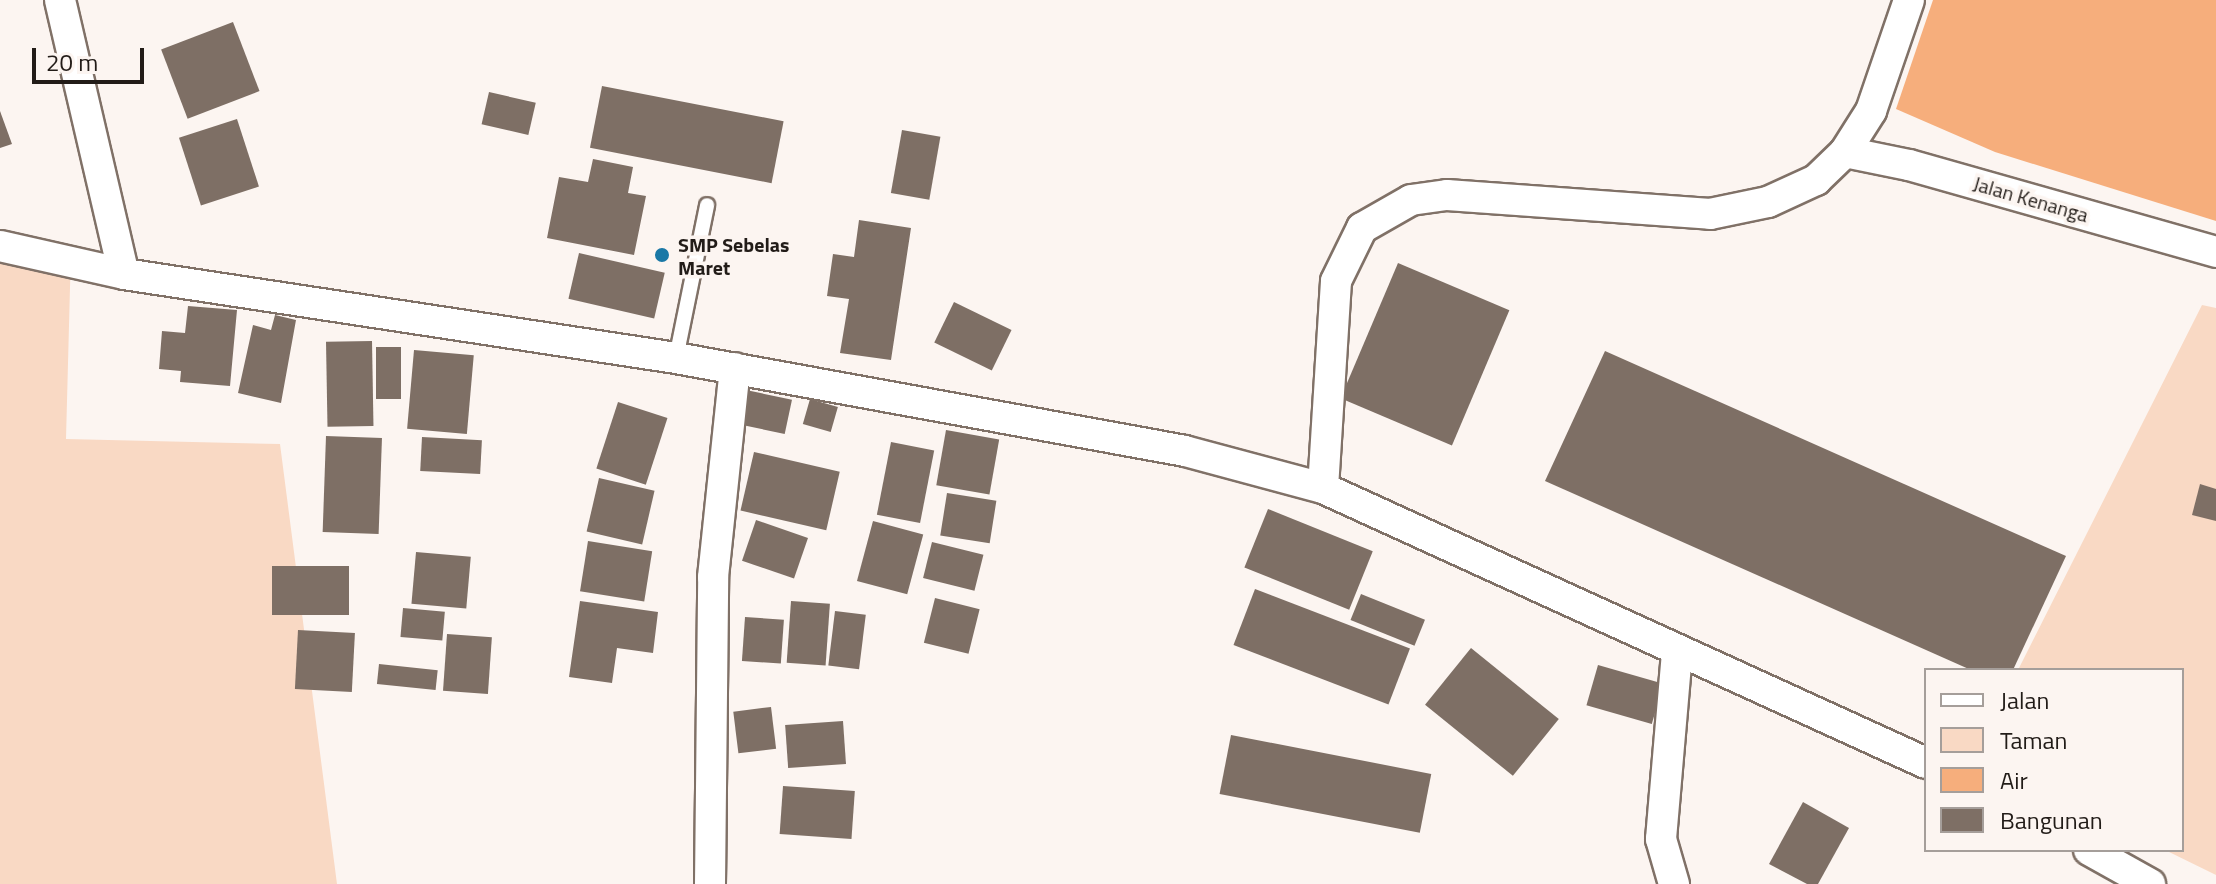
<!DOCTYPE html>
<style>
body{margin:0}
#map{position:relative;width:2216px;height:884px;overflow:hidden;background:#fcf5f1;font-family:"Titillium Web",sans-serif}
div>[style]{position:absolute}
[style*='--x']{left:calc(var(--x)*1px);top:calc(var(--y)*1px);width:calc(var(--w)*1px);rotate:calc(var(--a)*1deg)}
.green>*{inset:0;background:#f9d9c4}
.water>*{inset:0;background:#f6ae7c}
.building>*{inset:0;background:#7e6f65;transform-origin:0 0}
.roads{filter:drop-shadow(2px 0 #807167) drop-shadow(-2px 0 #807167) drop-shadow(0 2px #807167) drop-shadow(0 -2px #807167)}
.lane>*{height:14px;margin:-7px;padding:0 7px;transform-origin:7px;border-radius:7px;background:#fff}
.street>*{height:30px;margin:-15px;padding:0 15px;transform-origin:15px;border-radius:15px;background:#fff}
.dots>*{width:22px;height:22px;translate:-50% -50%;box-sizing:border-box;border:4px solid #fcf5f1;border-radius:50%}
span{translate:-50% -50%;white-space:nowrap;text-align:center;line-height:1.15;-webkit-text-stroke:7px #fcf5f1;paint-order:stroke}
.street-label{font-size:20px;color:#221c18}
.poi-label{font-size:20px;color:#221c18;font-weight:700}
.left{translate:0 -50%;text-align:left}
.legend{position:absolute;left:1924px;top:668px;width:260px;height:184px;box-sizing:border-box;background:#fcf5f1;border:2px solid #a59e9a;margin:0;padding:10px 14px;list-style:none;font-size:24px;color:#221c18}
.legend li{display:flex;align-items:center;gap:16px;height:40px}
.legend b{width:40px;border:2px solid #a59e9a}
.scale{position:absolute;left:32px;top:48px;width:112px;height:36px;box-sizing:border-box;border:4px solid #221c18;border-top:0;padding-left:10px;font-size:24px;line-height:28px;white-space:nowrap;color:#221c18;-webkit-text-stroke:6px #fcf5f1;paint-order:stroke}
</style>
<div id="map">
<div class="green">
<div style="clip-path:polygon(0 247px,71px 250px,66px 439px,280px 444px,337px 884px,0 884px)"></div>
<div style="clip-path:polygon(2202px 305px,2216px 308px,2216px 875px,2165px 850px,2182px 850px,2182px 670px,2018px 670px)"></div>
</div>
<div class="water">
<div style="clip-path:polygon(1933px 0,2216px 0,2216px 221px,1995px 152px,1896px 109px)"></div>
</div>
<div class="building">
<div style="left:233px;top:22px;width:74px;height:77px;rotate:69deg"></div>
<div style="left:602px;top:86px;width:185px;height:63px;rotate:11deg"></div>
<div style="left:489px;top:92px;width:48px;height:33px;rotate:13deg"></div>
<div style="clip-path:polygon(0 111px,12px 144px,0 148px)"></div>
<div style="left:237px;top:119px;width:71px;height:61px;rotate:72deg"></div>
<div style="left:902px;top:130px;width:39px;height:64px;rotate:10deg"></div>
<div style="clip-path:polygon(593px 159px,633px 167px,628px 193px,646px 196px,634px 255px,547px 238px,559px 177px,588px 182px)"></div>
<div style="clip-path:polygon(859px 220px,911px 228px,891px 360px,840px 353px,849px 299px,827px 296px,833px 254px,854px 257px)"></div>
<div style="left:579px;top:253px;width:88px;height:47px;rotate:13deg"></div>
<div style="left:1398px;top:263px;width:121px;height:147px;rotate:23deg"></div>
<div style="left:954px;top:302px;width:64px;height:45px;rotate:26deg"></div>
<div style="clip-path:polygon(188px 306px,237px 310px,230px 386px,180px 382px,181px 371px,159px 369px,162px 331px,185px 333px)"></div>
<div style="clip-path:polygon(275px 315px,296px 320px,281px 403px,238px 393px,253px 325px,271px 330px)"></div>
<div style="left:372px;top:341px;width:85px;height:46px;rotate:89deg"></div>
<div style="left:401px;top:347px;width:52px;height:25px;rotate:90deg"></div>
<div style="left:414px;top:350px;width:60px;height:79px;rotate:5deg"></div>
<div style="clip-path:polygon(1605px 351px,2066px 556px,2013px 670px,1971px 670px,1545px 481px)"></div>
<div style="left:746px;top:390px;width:47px;height:35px;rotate:12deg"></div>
<div style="left:810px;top:399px;width:29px;height:26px;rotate:16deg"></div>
<div style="left:618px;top:402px;width:52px;height:70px;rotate:18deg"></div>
<div style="left:946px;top:430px;width:54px;height:56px;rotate:10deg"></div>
<div style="left:326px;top:436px;width:56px;height:96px;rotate:2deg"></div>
<div style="left:422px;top:437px;width:60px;height:34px;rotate:3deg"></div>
<div style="left:891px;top:442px;width:44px;height:74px;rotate:11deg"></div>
<div style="left:754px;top:452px;width:88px;height:60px;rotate:13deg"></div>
<div style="left:599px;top:478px;width:57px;height:55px;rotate:13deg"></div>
<div style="clip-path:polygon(2200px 484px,2216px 489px,2216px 521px,2192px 515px)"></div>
<div style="left:947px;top:493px;width:50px;height:43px;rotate:9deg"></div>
<div style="left:1268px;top:509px;width:113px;height:63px;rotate:22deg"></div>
<div style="left:756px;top:520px;width:55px;height:43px;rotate:19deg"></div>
<div style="left:873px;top:521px;width:52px;height:62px;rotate:15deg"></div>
<div style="left:588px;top:541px;width:65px;height:51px;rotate:9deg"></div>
<div style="left:932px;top:542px;width:53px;height:37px;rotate:14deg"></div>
<div style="left:416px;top:552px;width:55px;height:52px;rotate:5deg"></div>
<div style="left:349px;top:566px;width:49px;height:77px;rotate:90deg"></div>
<div style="left:1255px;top:589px;width:166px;height:60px;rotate:21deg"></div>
<div style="left:1361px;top:594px;width:69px;height:28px;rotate:22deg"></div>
<div style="left:935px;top:598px;width:46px;height:46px;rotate:14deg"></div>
<div style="clip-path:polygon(580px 601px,658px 612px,653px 653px,617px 648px,612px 683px,569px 677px)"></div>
<div style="left:791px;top:601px;width:39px;height:62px;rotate:4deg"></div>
<div style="left:403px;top:608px;width:42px;height:29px;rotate:5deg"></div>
<div style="left:835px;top:611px;width:31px;height:55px;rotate:7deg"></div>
<div style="left:745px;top:617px;width:39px;height:44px;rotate:4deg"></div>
<div style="left:298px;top:630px;width:57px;height:59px;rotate:3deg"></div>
<div style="left:447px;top:634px;width:45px;height:57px;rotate:4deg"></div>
<div style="left:1471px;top:648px;width:113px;height:73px;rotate:39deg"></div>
<div style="left:379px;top:664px;width:59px;height:20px;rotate:6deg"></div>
<div style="left:1598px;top:665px;width:68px;height:42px;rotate:16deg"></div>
<div style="left:771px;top:707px;width:42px;height:38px;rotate:83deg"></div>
<div style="left:843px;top:721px;width:43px;height:58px;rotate:86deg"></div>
<div style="left:1231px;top:735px;width:204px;height:60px;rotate:11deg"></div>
<div style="left:783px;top:786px;width:72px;height:48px;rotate:4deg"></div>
<div style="clip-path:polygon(1803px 802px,1849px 828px,1818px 884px,1807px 884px,1769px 864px)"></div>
</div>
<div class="roads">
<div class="lane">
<div style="--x:676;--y:358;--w:156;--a:-78.5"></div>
</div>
<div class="street">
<div style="--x:60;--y:0;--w:281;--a:76.9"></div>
<div style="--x:1845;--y:152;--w:65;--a:11.5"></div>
<div style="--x:1909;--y:165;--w:319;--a:15.8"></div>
<div style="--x:0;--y:246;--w:127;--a:12.7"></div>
<div style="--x:124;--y:274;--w:558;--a:8.65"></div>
<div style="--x:676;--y:358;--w:517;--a:10.35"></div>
<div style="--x:1185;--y:451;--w:143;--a:15"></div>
<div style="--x:1323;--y:488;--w:663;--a:24.52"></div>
<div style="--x:1323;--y:488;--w:207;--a:-86.4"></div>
<div style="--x:1336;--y:281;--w:59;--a:-63.9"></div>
<div style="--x:1362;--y:228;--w:56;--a:-29.7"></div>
<div style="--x:1411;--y:200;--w:36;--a:-8"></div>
<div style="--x:1447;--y:195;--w:264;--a:4.1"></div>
<div style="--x:1710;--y:214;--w:59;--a:-11.7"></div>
<div style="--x:1768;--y:202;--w:53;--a:-24.6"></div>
<div style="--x:1816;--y:180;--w:40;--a:-44"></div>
<div style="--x:1845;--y:152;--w:49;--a:-57.6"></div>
<div style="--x:1871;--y:111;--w:117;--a:-71.1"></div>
<div style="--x:2089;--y:850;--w:70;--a:29.1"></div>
<div style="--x:710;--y:884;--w:307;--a:-89.4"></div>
<div style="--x:713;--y:577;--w:210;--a:-84"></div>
<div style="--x:1674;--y:884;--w:47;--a:-106.1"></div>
<div style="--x:1661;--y:839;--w:186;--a:-85.1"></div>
</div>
</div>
<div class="dots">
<div style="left:662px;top:255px;background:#1a78a6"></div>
</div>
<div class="street-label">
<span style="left:2031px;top:199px;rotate:16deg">Jalan Kenanga</span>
</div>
<div class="poi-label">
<span class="left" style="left:678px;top:256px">SMP Sebelas<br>Maret</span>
</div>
<ul class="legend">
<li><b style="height:10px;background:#fff"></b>Jalan</li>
<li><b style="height:22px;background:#f9d9c4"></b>Taman</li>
<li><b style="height:22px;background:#f6ae7c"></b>Air</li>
<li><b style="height:22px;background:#7e6f65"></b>Bangunan</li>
</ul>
<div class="scale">20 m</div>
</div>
